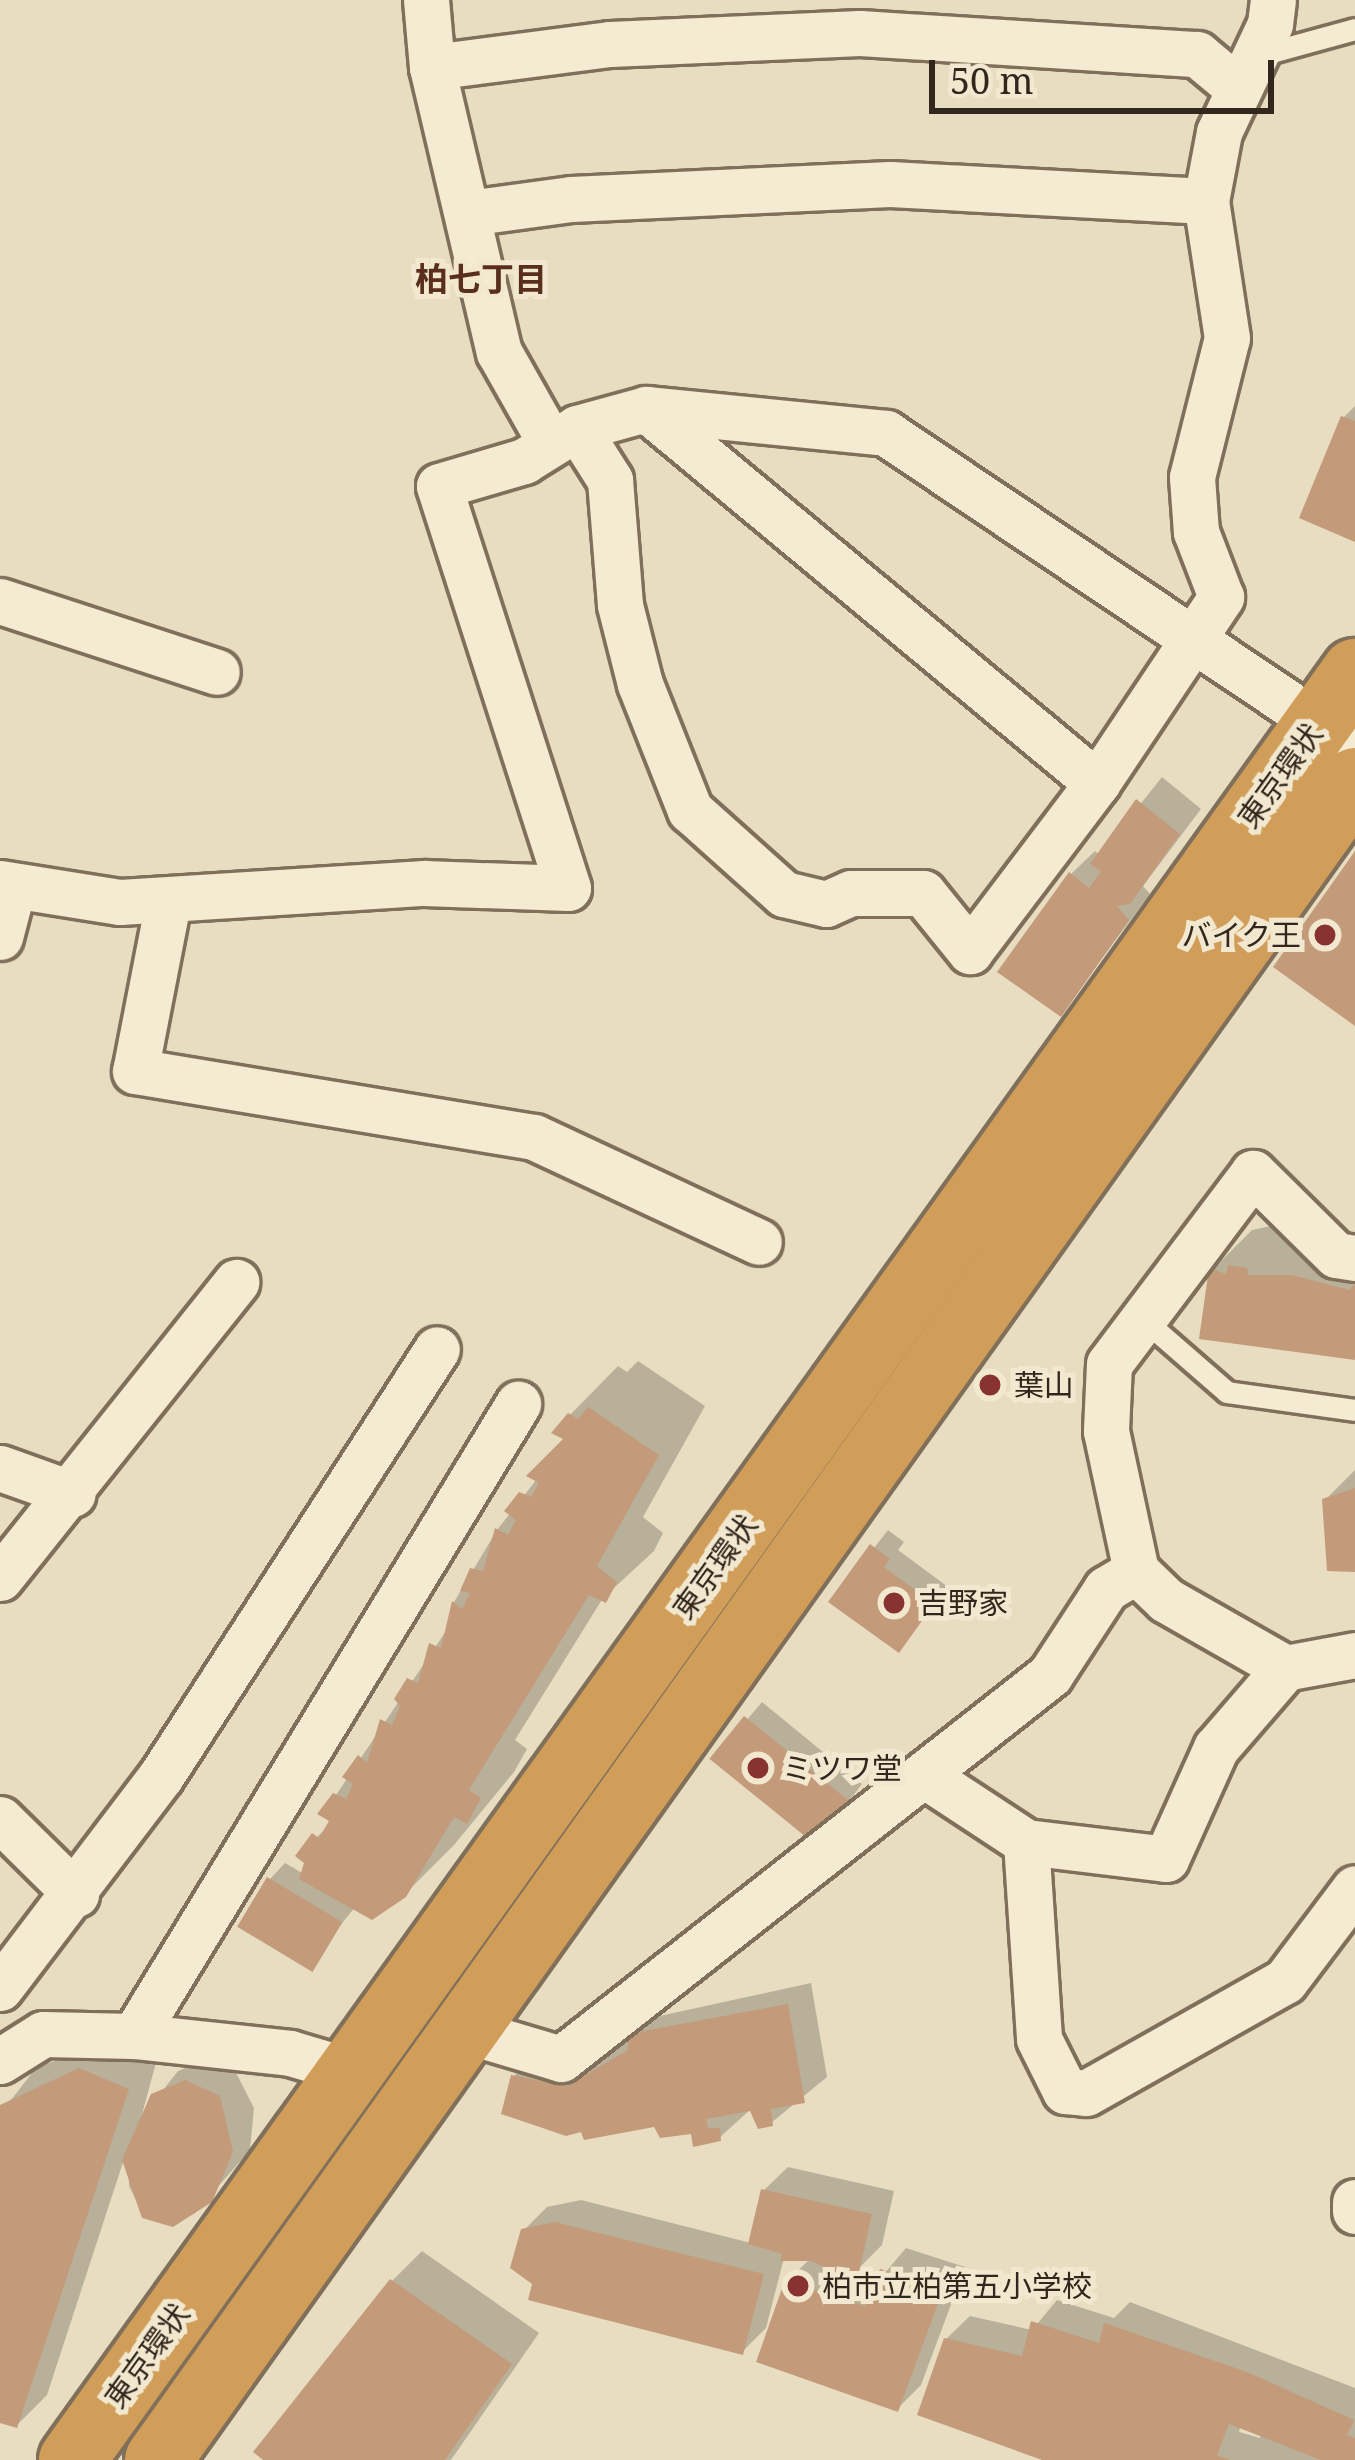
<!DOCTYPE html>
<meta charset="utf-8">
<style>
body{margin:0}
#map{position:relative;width:1355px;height:2460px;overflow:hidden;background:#e8ddc1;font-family:"Noto Serif","Noto Sans JP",serif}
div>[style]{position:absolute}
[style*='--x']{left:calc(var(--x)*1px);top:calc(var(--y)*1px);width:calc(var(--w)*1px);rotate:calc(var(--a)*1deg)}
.shadow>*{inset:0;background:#0003}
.building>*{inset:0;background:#c39a7a;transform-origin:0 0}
.roads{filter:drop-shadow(3px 0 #806f5a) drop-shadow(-3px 0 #806f5a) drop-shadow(0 3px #806f5a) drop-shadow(0 -3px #806f5a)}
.lane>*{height:21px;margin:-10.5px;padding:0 10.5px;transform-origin:10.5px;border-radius:10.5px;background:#f4ebd2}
.street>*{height:45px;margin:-22.5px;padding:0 22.5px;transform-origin:22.5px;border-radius:22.5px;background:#f4ebd2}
.highway>*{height:66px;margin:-33px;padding:0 33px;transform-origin:33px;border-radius:33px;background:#d09e59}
.dots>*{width:33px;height:33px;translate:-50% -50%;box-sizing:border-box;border:6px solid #f1e8cf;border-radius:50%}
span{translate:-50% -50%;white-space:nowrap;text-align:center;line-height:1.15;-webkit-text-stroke:10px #f1e8cf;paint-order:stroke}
.street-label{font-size:30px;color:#31271d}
.poi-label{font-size:30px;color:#31271d}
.right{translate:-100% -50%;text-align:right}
.left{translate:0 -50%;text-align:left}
.neighbourhood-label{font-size:33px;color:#592e21;font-weight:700}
.scale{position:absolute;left:929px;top:60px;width:345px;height:54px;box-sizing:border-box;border:6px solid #31271d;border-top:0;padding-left:15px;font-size:36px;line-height:42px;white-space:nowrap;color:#31271d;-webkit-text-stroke:9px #f1e8cf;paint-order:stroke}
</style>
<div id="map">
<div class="shadow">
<div style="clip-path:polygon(1355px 406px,1355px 539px,1344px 417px)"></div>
<div style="clip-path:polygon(1162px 777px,1201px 809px,1143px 886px,1150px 894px,1061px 1013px,1071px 874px,1095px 851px,1100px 855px)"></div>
<div style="clip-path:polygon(1271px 1226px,1355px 1242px,1355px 1357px,1212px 1270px,1252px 1230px)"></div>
<div style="clip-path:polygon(638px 1361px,705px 1406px,643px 1517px,663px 1533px,654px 1551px,603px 1598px,515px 1740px,527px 1749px,514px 1772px,454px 1845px,404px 1895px,355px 1907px,308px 1966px,270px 1879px,285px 1863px,304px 1874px,307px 1862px,299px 1855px,334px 1820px,336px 1795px,448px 1628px,454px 1602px,497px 1530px,569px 1438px,570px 1415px,618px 1366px,627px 1372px)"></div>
<div style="clip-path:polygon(1355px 1470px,1355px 1564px,1325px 1500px)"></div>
<div style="clip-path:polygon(888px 1530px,904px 1542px,898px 1550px,948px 1587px,898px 1649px,833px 1601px)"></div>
<div style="clip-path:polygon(762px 1702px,862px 1784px,831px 1824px,714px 1759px)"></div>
<div style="clip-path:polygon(811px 1983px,827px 2077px,771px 2123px,752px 2108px,719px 2138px,656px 2124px,582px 2128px,514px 2076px,537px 2053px,593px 2063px,655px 2017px)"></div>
<div style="clip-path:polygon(111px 2039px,157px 2059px,141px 2118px,178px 2071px,211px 2058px,230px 2061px,254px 2108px,250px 2150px,194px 2214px,144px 2216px,129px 2186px,128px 2147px,47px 2395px,17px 2425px,0 2419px,0 2114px,36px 2068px)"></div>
<div style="clip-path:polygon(788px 2167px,894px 2191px,882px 2245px,855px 2272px,879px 2280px,906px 2248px,965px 2267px,921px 2385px,897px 2409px,787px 2281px,811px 2258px,784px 2258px,766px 2328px,742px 2352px,536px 2283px,523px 2231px,547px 2207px,581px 2200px,751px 2243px,764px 2190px)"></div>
<div style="clip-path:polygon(422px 2251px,539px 2333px,451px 2460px,268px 2460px,392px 2281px)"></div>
<div style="clip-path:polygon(evenodd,1057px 2300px,1114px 2318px,1130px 2302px,1355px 2388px,1355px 2460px,1050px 2460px,946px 2339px,970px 2316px,1032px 2330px,1057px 2300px,1241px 2425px,1261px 2433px,1260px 2438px,1239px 2432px,1241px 2425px)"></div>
</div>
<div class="building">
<div style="clip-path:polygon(1341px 416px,1355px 421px,1355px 542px,1299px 518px)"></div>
<div style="clip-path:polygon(1136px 799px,1180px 834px,1130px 904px,1117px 906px,1129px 920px,1061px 1017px,997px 972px,1069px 872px,1089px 888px,1101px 871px,1090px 864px)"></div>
<div style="clip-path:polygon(1355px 851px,1355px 1026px,1273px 967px)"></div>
<div style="clip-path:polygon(1228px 1265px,1247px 1268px,1248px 1275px,1292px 1275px,1349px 1290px,1355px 1284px,1355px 1360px,1199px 1339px,1209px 1268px,1226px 1274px)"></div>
<div style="clip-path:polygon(588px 1407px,659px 1455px,597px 1566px,617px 1582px,606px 1603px,589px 1595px,469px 1790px,481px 1798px,467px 1824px,454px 1817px,406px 1897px,372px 1920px,299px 1879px,304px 1863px,295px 1856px,312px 1833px,319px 1838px,329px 1821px,317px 1814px,333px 1793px,346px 1799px,353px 1784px,342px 1777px,358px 1755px,367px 1763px,380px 1719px,392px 1725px,400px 1706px,394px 1699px,407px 1678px,418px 1683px,429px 1643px,441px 1648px,452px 1601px,462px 1609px,470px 1593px,460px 1591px,470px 1568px,483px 1571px,495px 1528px,508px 1535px,516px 1520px,504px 1511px,519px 1492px,531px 1497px,539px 1483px,526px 1476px,563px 1439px,551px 1433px,568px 1413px,578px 1419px)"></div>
<div style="clip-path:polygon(1355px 1488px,1355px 1572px,1327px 1571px,1322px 1499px)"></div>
<div style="clip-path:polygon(870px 1544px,890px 1559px,884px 1567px,934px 1604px,899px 1653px,828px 1602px)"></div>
<div style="left:744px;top:1716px;width:135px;height:55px;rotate:39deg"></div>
<div style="left:267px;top:1877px;width:88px;height:58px;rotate:31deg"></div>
<div style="clip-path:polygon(788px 2004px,805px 2103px,771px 2109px,773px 2126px,758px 2129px,750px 2111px,706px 2119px,708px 2128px,720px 2128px,721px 2141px,693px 2147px,691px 2134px,660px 2138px,654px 2127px,584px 2140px,581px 2132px,566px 2136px,501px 2114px,511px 2075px,567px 2086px,628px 2050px,628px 2040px,643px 2031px)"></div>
<div style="clip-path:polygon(79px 2068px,129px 2089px,17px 2428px,0 2423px,0 2105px)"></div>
<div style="clip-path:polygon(185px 2080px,220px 2096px,233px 2152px,212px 2202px,173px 2227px,142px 2218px,122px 2160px,151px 2094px)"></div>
<div style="clip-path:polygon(761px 2189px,872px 2214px,859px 2272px,846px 2277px,811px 2261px,780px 2261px,782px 2254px,748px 2244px)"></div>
<div style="clip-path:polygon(555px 2222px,764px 2274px,743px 2355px,528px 2300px,532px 2284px,510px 2268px,521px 2229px)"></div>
<div style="clip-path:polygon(880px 2269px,943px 2290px,898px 2412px,756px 2362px,785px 2280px,865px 2306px)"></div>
<div style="clip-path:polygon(390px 2279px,512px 2364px,445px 2460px,263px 2460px,253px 2452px)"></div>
<div style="clip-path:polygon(1031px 2321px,1099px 2343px,1104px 2323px,1247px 2372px,1354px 2420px,1347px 2435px,1355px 2438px,1355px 2460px,1321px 2460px,1229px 2424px,1217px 2455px,1230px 2460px,1042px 2460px,917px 2415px,944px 2338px,1022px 2356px)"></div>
</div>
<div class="roads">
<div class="lane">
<div style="--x:1260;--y:55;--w:98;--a:-15.3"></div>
<div style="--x:1143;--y:1319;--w:111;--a:41"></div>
<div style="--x:1227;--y:1392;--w:129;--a:8"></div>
</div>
<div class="street">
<div style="--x:426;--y:0;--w:67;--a:84.9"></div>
<div style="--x:432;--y:67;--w:293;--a:76.8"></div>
<div style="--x:499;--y:352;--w:103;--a:60.5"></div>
<div style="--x:432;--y:67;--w:179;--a:-7.4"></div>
<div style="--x:610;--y:44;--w:250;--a:-2.5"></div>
<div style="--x:860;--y:33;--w:338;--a:3.6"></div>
<div style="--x:1197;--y:54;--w:53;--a:39.7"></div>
<div style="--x:468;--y:213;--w:104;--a:-7.7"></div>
<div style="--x:571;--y:199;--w:319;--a:-2.7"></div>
<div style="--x:890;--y:184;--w:316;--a:3.1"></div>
<div style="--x:646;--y:409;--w:586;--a:39.67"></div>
<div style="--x:577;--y:428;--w:62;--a:57.6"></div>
<div style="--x:610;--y:480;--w:125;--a:85.4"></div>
<div style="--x:620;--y:605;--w:81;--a:75.8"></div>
<div style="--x:640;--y:684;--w:136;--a:68.4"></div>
<div style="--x:690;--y:810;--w:126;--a:41.8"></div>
<div style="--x:784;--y:894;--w:43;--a:13.4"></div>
<div style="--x:826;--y:904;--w:27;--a:-24"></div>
<div style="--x:851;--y:893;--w:72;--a:0"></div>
<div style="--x:923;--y:893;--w:75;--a:51"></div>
<div style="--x:970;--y:951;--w:211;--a:-52.9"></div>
<div style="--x:1097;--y:783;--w:224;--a:-56.3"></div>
<div style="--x:1221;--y:597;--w:70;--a:-111"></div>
<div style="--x:1196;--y:532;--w:55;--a:-94.2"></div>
<div style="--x:1192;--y:477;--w:143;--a:-75.9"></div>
<div style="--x:1227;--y:338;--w:139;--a:-98.7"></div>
<div style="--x:1206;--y:201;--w:70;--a:-79.3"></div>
<div style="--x:1219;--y:132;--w:119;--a:-64.7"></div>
<div style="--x:1270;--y:24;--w:24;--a:-83"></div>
<div style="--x:0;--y:601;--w:228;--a:18.1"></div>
<div style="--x:0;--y:883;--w:121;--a:9"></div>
<div style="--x:120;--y:902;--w:305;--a:-3.6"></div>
<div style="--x:424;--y:883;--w:144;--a:2"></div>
<div style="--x:568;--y:888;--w:422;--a:-107.8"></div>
<div style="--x:439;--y:486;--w:89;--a:-16.4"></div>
<div style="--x:524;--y:461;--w:62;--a:-31.9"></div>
<div style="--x:577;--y:428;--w:72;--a:-15.4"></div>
<div style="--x:646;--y:409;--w:241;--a:5.7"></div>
<div style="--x:886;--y:433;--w:565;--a:33.89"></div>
<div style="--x:168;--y:902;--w:172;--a:101"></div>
<div style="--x:135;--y:1071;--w:404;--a:9.4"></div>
<div style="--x:534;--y:1137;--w:248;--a:25"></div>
<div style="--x:0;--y:937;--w:52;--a:-75.4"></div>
<div style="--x:1355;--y:1258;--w:19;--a:-171"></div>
<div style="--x:1336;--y:1255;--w:117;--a:-135.3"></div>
<div style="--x:1253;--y:1173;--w:239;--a:127"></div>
<div style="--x:1109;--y:1364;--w:67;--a:92.6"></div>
<div style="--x:1106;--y:1431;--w:143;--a:77.9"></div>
<div style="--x:1136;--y:1571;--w:42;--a:44"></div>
<div style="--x:1166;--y:1600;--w:137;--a:29.7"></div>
<div style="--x:1285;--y:1668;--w:71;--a:-10.5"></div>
<div style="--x:0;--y:1468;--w:77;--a:19.6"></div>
<div style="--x:0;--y:1578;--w:379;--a:-51.4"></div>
<div style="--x:924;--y:1775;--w:122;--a:33.3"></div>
<div style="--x:1026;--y:1842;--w:141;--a:6.9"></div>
<div style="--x:1166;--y:1859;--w:122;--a:-65.8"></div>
<div style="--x:1216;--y:1748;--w:106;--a:-49.2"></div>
<div style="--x:0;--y:1819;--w:107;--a:44.6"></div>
<div style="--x:1026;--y:1842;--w:197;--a:86.2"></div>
<div style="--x:1039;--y:2039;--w:58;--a:63.4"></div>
<div style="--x:1065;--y:2091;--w:21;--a:5"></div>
<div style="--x:1086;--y:2093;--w:228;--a:-29.4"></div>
<div style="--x:1285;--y:1981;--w:116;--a:-53"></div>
<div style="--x:0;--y:1988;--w:266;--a:-52.8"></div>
<div style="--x:161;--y:1776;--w:508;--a:-57.12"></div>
<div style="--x:464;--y:2030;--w:101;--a:16.6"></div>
<div style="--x:561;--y:2059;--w:622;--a:-38.14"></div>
<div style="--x:1050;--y:1675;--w:103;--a:-56.9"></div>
<div style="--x:1106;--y:1589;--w:35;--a:-31"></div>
<div style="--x:134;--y:2036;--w:740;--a:-58.72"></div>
<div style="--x:0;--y:2061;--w:51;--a:-32.1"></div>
<div style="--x:43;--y:2034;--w:91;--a:1.3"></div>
<div style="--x:134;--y:2036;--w:157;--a:6.2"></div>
<div style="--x:290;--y:2053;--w:67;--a:16.5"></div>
<div style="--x:1355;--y:2202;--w:9;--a:90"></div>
</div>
<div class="highway">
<div style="--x:72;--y:2460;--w:2201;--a:-54.34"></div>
<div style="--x:158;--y:2460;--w:2062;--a:-54.51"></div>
</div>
</div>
<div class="dots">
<div style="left:1325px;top:935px;background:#883231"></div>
<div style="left:990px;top:1385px;background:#883231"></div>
<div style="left:894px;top:1603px;background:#883231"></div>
<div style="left:758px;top:1768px;background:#883231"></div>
<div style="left:798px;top:2286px;background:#883231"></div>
</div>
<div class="street-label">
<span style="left:1280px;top:776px;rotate:-54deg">東京環状</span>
<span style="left:715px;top:1567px;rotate:-54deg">東京環状</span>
<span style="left:147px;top:2356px;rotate:-54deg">東京環状</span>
</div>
<div class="poi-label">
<span class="right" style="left:1301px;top:935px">バイク王</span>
<span class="left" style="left:1014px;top:1385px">葉山</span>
<span class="left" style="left:918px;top:1603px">吉野家</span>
<span class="left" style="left:782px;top:1768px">ミツワ堂</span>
<span class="left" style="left:822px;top:2286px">柏市立柏第五小学校</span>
</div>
<div class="neighbourhood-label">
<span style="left:481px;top:279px">柏七丁目</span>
</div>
<div class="scale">50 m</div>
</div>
